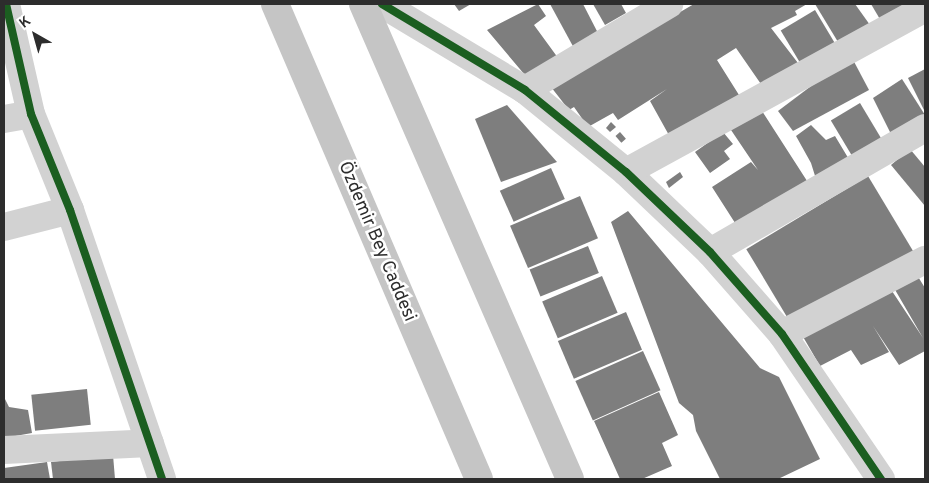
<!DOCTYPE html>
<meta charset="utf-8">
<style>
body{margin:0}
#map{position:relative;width:929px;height:483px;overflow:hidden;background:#fff;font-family:Overpass,sans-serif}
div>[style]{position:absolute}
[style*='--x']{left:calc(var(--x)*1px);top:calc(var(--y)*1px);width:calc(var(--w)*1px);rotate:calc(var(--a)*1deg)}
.building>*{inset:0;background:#7e7e7e;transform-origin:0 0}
.minor>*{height:28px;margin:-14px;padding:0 14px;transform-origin:14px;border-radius:14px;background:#d2d2d2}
.primary>*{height:28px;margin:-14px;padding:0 14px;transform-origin:14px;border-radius:14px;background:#c5c5c5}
.cycleway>*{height:8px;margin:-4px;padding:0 4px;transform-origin:4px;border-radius:4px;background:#1b5e20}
span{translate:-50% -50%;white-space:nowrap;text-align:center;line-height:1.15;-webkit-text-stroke:5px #fff;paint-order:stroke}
.street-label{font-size:18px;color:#2d2d2d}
.frame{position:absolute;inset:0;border:5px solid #2d2d2d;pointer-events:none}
.north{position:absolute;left:10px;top:10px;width:50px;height:50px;-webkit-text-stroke:4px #fff;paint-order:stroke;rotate:322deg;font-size:14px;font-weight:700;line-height:20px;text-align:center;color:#2d2d2d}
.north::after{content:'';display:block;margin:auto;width:18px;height:22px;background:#2d2d2d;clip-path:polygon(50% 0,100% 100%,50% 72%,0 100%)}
</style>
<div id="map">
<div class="building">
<div style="clip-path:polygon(454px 4px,471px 4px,459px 11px)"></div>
<div style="clip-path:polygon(538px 4px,546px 16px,534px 25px,561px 62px,530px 81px,487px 30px)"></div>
<div style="clip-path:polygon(550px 4px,583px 4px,600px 37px,575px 50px)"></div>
<div style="clip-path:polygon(593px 4px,621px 4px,626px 13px,605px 25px)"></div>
<div style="clip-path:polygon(694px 4px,807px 4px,795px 11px,797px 15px,771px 28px,798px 63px,763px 87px,736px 48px,717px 60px,739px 95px,670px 137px,650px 101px,667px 89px,618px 120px,613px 113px,588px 127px,574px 107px,569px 110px,551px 87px)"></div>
<div style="clip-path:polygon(815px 4px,855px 4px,870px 25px,838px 42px)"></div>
<div style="clip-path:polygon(871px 4px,909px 4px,881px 21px)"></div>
<div style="left:815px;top:10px;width:41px;height:40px;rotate:59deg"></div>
<div style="clip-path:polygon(851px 56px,869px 90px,793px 131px,778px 111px)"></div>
<div style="clip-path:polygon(925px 69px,925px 112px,908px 78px)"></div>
<div style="clip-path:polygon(902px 79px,925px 115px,891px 134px,873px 98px)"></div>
<div style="left:860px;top:103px;width:41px;height:34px;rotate:59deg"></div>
<div style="clip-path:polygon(507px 105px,557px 162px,501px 182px,475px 119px)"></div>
<div style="clip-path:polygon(762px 111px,809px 184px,737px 226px,712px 187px,751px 162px,758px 170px,731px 130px)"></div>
<div style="clip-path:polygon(611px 122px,616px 127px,610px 132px,606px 128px)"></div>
<div style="clip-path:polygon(811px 125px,826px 140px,835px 136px,850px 161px,816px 179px,811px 163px,796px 136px)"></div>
<div style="left:620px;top:132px;width:9px;height:6px;rotate:49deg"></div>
<div style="clip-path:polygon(723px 132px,733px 144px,724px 151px,730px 159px,710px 173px,695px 152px)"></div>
<div style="clip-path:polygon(910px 149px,925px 167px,925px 206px,891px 165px)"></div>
<div style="left:551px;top:168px;width:34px;height:56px;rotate:66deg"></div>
<div style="clip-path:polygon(680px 172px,683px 177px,669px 188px,666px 182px)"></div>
<div style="left:868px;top:176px;width:91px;height:142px;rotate:59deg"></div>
<div style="left:580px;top:196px;width:46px;height:76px;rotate:67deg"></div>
<div style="clip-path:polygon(628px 211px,760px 368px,779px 377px,820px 459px,778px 479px,720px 479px,696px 431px,693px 415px,679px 403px,611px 222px)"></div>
<div style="left:588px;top:246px;width:29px;height:63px;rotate:68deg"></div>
<div style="clip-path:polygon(917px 275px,925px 288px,925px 351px,899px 365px,873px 326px,889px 352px,861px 365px,851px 350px,820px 366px,802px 335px,890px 288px,923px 338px,894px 288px)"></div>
<div style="left:602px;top:276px;width:40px;height:65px;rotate:67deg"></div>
<div style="left:626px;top:312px;width:41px;height:74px;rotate:67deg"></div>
<div style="left:643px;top:351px;width:43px;height:74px;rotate:66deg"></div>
<div style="left:87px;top:389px;width:36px;height:56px;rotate:84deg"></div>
<div style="clip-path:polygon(659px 392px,678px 435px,662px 443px,672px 466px,642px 479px,620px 479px,594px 421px)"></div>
<div style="clip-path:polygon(4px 397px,9px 407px,28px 410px,32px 433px,4px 438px)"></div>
<div style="clip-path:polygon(113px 455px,115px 479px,53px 479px,51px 462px)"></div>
<div style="clip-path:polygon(47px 462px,50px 479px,4px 479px,4px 468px)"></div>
</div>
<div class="minor">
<div style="--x:6;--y:4;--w:113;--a:77.2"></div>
<div style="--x:31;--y:114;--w:104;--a:67.9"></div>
<div style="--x:70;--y:210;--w:284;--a:71.1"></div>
<div style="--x:382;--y:4;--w:167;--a:31"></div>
<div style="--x:525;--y:90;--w:130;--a:39.1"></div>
<div style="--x:626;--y:172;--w:116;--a:43.6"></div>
<div style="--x:710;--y:252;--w:109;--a:48.7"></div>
<div style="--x:782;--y:334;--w:176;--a:55.7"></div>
<div style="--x:525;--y:90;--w:168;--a:-30.8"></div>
<div style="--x:4;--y:119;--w:27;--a:-10"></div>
<div style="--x:626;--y:172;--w:341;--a:-28.7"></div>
<div style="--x:4;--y:227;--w:68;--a:-14.4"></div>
<div style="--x:710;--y:252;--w:248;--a:-30"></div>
<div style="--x:782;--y:334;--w:161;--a:-27.4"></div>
<div style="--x:4;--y:450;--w:146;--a:-2.7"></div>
</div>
<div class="primary">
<div style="--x:275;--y:4;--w:517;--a:66.76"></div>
<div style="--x:363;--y:4;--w:518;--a:66.45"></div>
</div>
<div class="cycleway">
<div style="--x:6;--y:4;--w:113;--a:77.2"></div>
<div style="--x:31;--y:114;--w:104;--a:67.9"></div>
<div style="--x:70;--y:210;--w:284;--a:71.1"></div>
<div style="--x:382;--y:4;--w:167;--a:31"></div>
<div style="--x:525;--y:90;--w:130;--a:39.1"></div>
<div style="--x:626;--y:172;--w:116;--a:43.6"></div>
<div style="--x:710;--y:252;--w:109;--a:48.7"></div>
<div style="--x:782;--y:334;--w:176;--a:55.7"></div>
</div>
<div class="street-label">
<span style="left:376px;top:242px;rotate:67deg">Özdemir Bey Caddesi</span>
</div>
<div class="frame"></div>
<div class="north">K</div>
</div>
